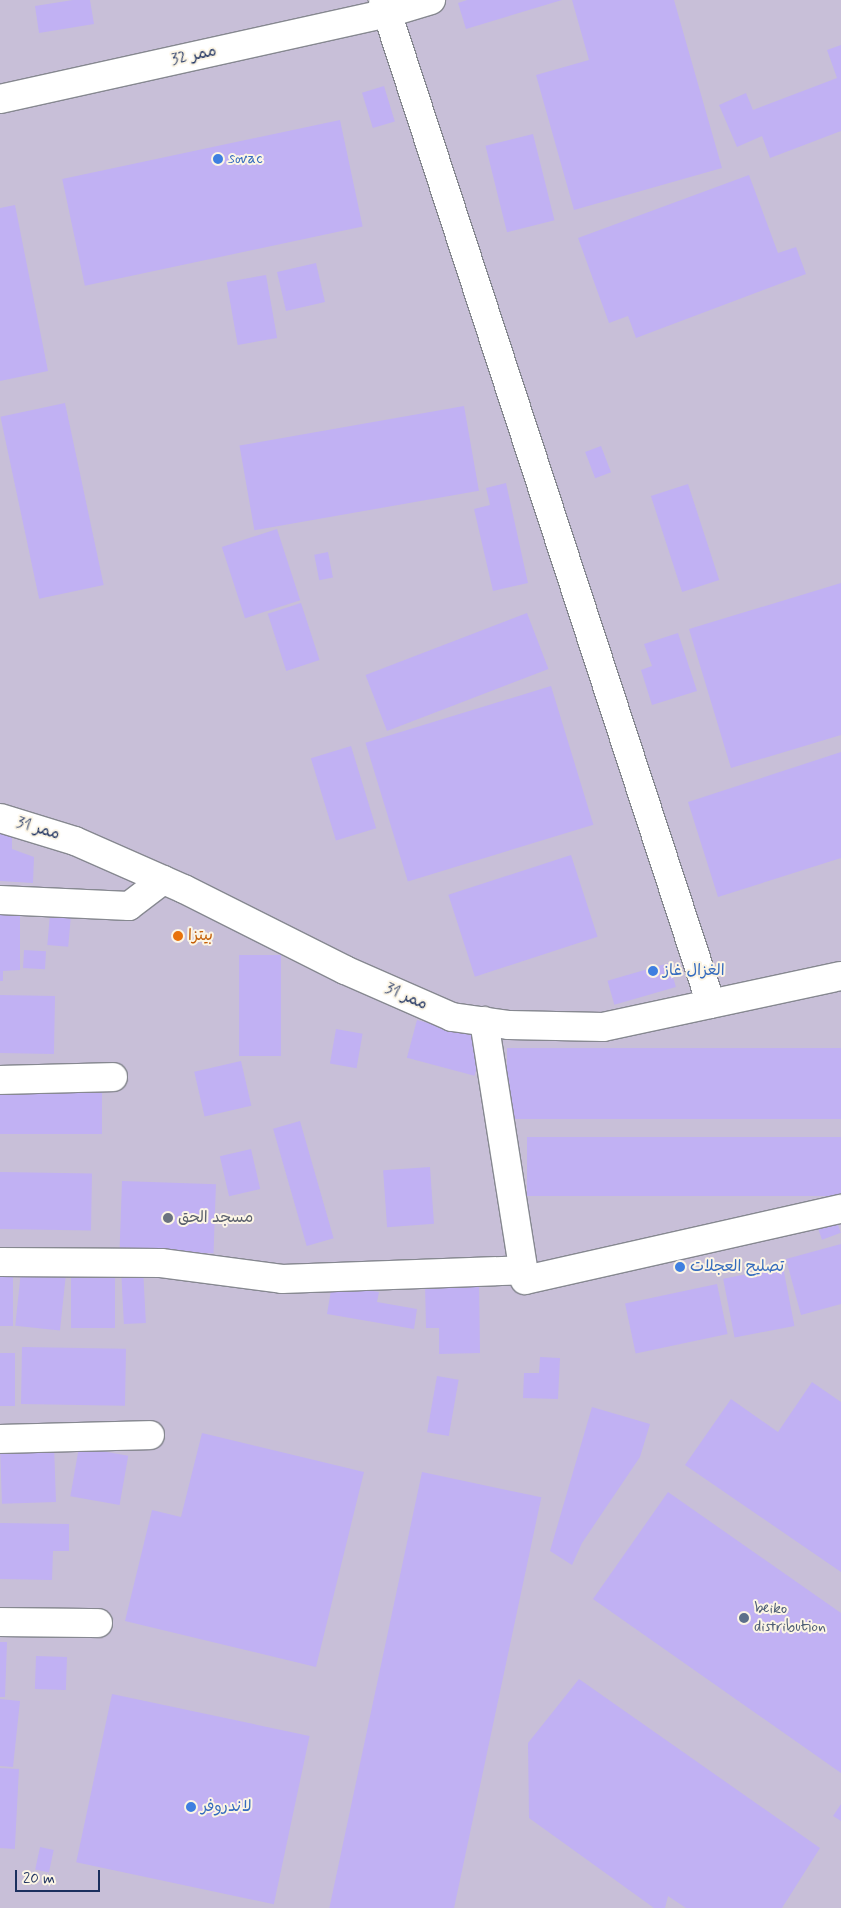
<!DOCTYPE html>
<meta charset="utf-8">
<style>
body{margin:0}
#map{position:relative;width:841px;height:1908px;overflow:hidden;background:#f1e1c1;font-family:Mynerve,"Playpen Sans Arabic",sans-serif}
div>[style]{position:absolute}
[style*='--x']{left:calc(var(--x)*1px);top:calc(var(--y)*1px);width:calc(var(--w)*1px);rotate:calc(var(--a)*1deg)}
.industrial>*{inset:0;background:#c8bfd8;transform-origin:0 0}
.building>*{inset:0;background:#c1b1f3;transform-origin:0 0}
.roads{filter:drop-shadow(1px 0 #868890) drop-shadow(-1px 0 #868890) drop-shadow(0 1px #868890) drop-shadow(0 -1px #868890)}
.minor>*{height:28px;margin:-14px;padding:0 14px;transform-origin:14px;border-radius:14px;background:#fff}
.dots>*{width:14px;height:14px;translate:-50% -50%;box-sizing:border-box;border:2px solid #fcf5e5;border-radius:50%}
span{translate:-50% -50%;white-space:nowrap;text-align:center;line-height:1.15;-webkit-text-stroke:4px #fcf5e5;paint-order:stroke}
.street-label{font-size:16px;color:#1b2f5e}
.shop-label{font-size:16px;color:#366cbe}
.left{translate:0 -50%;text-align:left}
.food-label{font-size:16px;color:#c56008}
.worship-label{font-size:16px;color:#5b616d}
.service-label{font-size:16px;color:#4e5e75}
.scale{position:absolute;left:15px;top:1870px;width:85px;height:22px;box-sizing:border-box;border:2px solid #1b2f5e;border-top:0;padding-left:6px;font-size:15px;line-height:18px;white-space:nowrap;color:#1b2f5e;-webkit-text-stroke:4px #fcf5e5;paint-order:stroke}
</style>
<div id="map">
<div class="industrial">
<div style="left:0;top:0;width:841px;height:1908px"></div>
</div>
<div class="building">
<div style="clip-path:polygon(73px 0,90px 0,94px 24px,39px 33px,35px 6px)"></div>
<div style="clip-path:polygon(467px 0,562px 0,466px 29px,458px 3px)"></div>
<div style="clip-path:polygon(572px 0,674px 0,722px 168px,574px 210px,536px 75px,589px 60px)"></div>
<div style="clip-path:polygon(841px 45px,841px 131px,770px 158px,762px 136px,737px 147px,719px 105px,746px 93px,753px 110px,837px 78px,827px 50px)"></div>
<div style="left:384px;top:86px;width:37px;height:23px;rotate:73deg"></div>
<div style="left:340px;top:120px;width:109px;height:284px;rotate:78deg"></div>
<div style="left:533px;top:134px;width:89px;height:49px;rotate:76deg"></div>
<div style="clip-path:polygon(749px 175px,778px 253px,796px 247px,806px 274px,636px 338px,628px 316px,609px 323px,578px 238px)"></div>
<div style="clip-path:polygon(15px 205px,48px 371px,0 381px,0 208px)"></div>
<div style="left:316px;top:263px;width:40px;height:40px;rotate:77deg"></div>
<div style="left:266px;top:275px;width:64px;height:40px;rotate:80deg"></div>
<div style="left:65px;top:403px;width:186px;height:66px;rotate:78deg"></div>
<div style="left:464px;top:406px;width:86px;height:228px;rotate:80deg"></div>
<div style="left:601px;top:446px;width:28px;height:17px;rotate:69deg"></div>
<div style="clip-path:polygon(506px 483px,528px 583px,493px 591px,474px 509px,490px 505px,486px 488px)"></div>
<div style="left:688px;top:484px;width:101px;height:39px;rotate:72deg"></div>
<div style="left:277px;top:529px;width:75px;height:58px;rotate:72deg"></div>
<div style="left:328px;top:552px;width:26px;height:14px;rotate:79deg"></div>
<div style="clip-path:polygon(841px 583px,841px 735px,731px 768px,689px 629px)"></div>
<div style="left:301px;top:603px;width:60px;height:35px;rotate:72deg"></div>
<div style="left:527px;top:613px;width:60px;height:173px;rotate:69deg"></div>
<div style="clip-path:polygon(678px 633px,697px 691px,652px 705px,641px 670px,652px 666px,644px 644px)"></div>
<div style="left:551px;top:686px;width:145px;height:194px;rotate:73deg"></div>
<div style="left:351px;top:746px;width:86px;height:42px;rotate:73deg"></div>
<div style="clip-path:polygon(841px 752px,841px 858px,718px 897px,688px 802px)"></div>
<div style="clip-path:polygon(0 832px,12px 833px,12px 849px,34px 857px,33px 883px,0 881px)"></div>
<div style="left:571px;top:855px;width:86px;height:129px;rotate:72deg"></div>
<div style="clip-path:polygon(20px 911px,20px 970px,3px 971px,3px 981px,0 981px,0 912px)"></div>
<div style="left:50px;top:914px;width:21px;height:31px;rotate:5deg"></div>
<div style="left:24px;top:950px;width:22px;height:18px;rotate:3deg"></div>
<div style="left:239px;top:955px;width:42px;height:101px"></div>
<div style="left:669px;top:963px;width:25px;height:64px;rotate:74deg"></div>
<div style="left:0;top:995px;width:55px;height:58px;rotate:1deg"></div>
<div style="left:417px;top:1020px;width:70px;height:39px;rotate:15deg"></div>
<div style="left:336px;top:1029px;width:27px;height:35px;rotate:10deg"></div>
<div style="left:841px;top:1048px;width:71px;height:334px;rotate:90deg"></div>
<div style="left:241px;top:1061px;width:46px;height:48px;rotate:77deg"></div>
<div style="left:102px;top:1093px;width:41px;height:102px;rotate:90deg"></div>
<div style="left:300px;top:1121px;width:122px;height:28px;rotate:74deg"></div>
<div style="left:841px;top:1137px;width:59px;height:314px;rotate:90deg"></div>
<div style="left:251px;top:1149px;width:41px;height:32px;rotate:77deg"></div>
<div style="left:430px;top:1167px;width:57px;height:47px;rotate:86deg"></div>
<div style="left:0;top:1172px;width:92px;height:57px;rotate:1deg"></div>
<div style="left:122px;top:1181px;width:94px;height:69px;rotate:2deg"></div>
<div style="left:834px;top:1214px;width:20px;height:20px;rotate:70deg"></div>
<div style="clip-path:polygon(841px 1244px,841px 1304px,801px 1315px,786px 1259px)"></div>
<div style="left:783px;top:1267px;width:60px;height:61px;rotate:79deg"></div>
<div style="left:143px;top:1268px;width:55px;height:22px;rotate:87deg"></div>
<div style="left:21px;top:1271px;width:45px;height:55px;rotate:6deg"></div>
<div style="left:0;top:1272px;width:13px;height:54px"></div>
<div style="left:71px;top:1274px;width:44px;height:54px"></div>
<div style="clip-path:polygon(479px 1282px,480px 1353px,439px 1354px,439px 1328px,426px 1328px,425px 1283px)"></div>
<div style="clip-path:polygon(332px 1284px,379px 1292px,377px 1302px,417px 1309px,414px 1329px,327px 1314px)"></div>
<div style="left:717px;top:1284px;width:51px;height:94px;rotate:78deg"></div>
<div style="left:22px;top:1347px;width:104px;height:57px;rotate:1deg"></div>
<div style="left:0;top:1353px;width:15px;height:53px"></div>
<div style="clip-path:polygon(540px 1357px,560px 1358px,558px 1399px,523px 1398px,524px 1373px,539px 1373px)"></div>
<div style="left:437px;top:1376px;width:22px;height:57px;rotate:10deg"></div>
<div style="clip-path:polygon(812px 1382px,841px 1402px,841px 1572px,685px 1465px,731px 1399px,778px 1432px)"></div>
<div style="clip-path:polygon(592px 1407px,650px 1424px,640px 1457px,582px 1543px,572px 1565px,550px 1551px)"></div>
<div style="clip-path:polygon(202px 1433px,364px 1472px,316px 1667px,125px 1621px,152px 1510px,181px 1517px)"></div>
<div style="left:54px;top:1445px;width:57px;height:54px;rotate:88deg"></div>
<div style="left:79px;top:1447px;width:50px;height:50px;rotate:10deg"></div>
<div style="left:422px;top:1472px;width:122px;height:446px;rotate:12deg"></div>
<div style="clip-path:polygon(668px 1492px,841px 1613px,841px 1773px,593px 1599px)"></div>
<div style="clip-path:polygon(0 1523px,69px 1524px,69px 1551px,53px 1551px,52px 1580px,0 1579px)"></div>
<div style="clip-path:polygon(0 1642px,7px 1642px,5px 1697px,0 1697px)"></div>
<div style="left:36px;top:1656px;width:31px;height:33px;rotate:2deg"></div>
<div style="clip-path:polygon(579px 1679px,820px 1848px,782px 1908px,686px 1908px,668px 1896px,665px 1908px,654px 1908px,529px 1818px,528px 1743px)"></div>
<div style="left:112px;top:1694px;width:202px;height:172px;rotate:12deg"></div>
<div style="clip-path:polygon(0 1699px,20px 1701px,13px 1767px,0 1766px)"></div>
<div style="left:0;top:1768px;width:19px;height:80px;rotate:3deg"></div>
<div style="clip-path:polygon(841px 1804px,841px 1821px,833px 1816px)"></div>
<div style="left:40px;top:1847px;width:14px;height:23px;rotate:12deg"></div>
</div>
<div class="roads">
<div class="minor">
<div style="--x:383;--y:0;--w:1056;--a:71.91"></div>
<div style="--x:0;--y:99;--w:397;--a:-12.5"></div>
<div style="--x:388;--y:13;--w:45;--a:-16.8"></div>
<div style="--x:0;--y:818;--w:78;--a:17"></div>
<div style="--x:75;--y:841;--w:119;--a:23.8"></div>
<div style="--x:184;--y:889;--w:180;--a:26.7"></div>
<div style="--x:345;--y:970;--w:117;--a:23.7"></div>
<div style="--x:452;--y:1017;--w:58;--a:8"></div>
<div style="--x:509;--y:1025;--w:94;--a:1.2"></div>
<div style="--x:603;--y:1027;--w:243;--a:-12.1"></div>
<div style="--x:0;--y:900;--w:129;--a:2.7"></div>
<div style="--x:129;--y:906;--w:43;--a:-37.4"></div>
<div style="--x:484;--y:1021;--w:262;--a:81"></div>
<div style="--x:525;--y:1280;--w:324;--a:-12.7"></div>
<div style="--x:0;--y:1080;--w:113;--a:-1.5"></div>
<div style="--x:0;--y:1262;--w:161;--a:0.4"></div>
<div style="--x:161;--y:1263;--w:122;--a:7.5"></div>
<div style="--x:282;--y:1279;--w:241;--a:-2.1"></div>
<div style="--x:0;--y:1439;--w:150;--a:-1.5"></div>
<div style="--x:0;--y:1622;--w:98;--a:0.6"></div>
</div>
</div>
<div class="dots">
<div style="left:218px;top:159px;background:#3f7fe0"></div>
<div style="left:178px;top:936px;background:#e8710a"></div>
<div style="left:653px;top:971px;background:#3f7fe0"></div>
<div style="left:168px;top:1218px;background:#6b7280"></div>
<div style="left:680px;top:1267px;background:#3f7fe0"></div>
<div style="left:744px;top:1618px;background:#5c6f8a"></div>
<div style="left:191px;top:1807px;background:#3f7fe0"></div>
</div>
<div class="street-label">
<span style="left:194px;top:56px;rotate:-12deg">ممر 32</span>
<span style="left:38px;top:829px;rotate:17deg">ممر 31</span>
<span style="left:406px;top:997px;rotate:24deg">ممر 31</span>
</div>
<div class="shop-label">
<span class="left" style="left:228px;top:159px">sovac</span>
<span class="left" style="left:663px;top:971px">الغزال غاز</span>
<span class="left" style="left:690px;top:1267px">تصليح العجلات</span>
<span class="left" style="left:201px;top:1807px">لاندروفر</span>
</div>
<div class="food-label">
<span class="left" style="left:188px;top:936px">بيتزا</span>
</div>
<div class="worship-label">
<span class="left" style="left:178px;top:1218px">مسجد الحق</span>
</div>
<div class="service-label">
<span class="left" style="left:754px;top:1618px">beiko<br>distribution</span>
</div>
<div class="scale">20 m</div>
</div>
